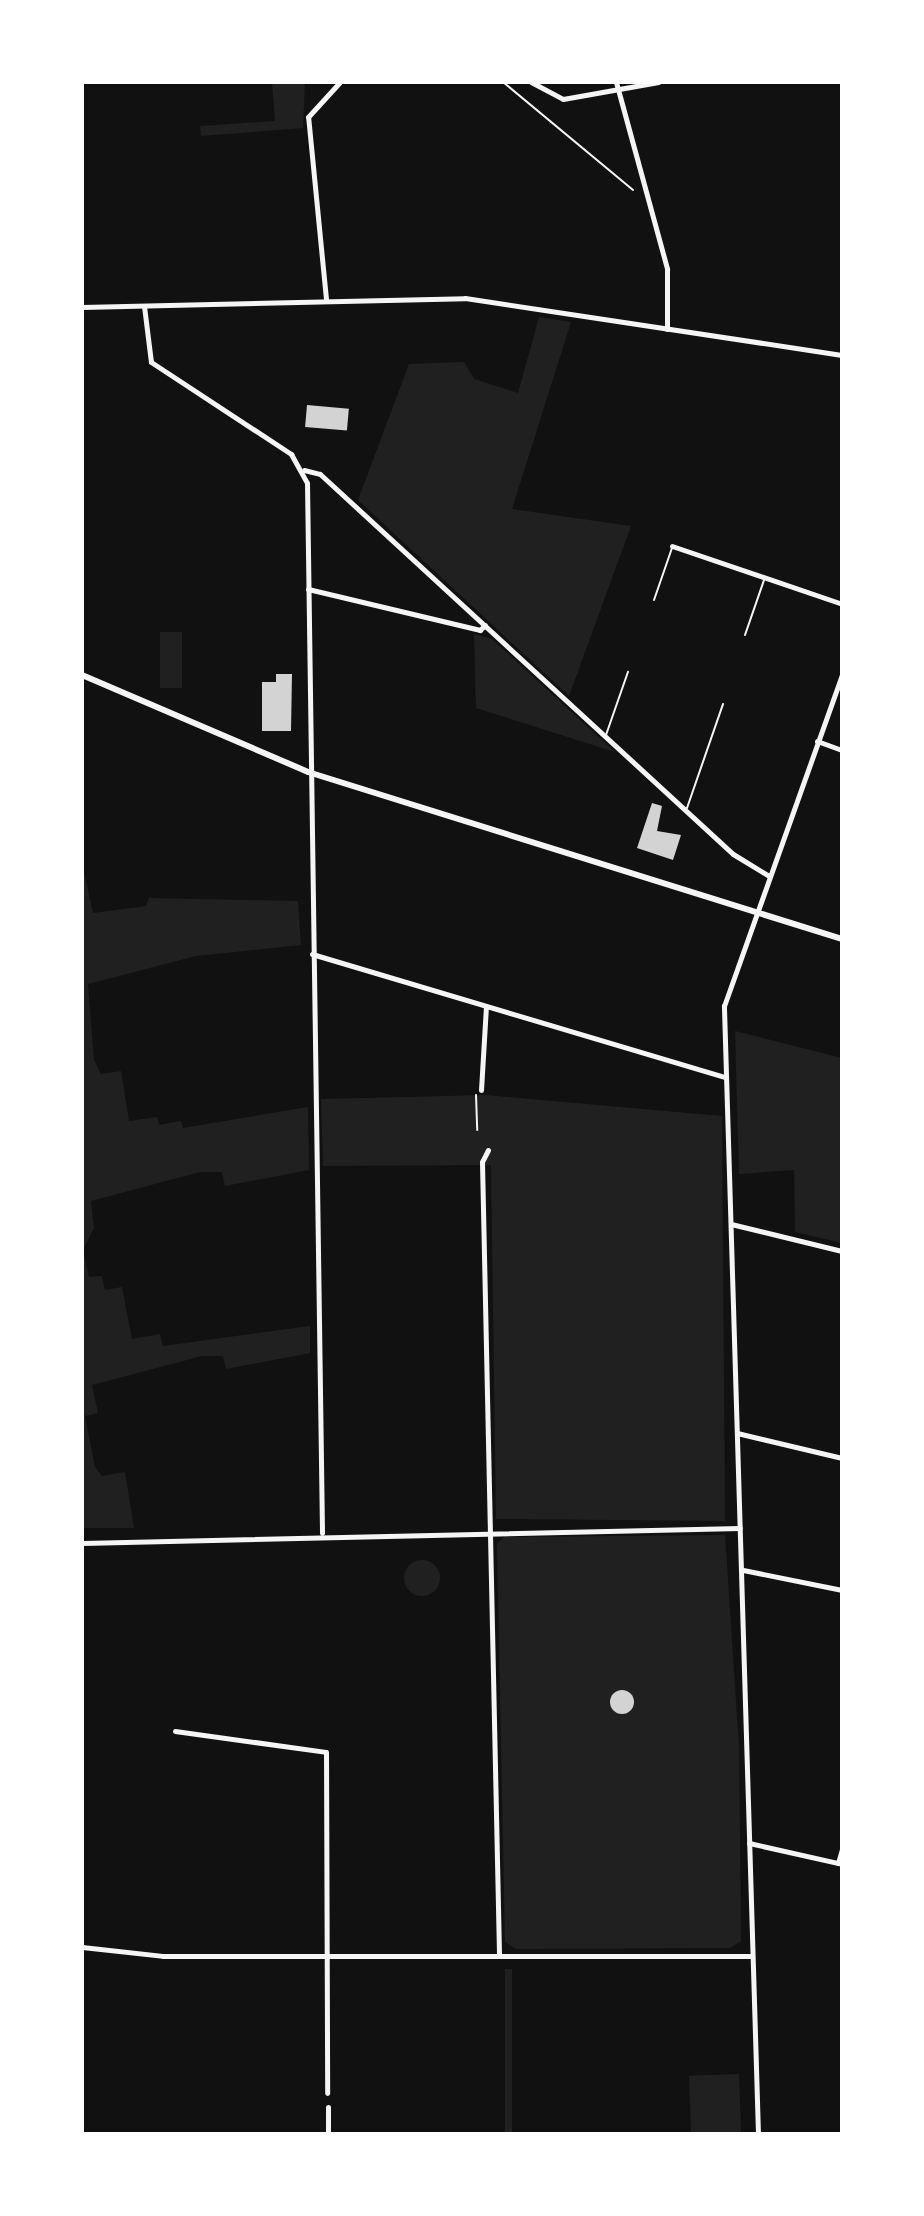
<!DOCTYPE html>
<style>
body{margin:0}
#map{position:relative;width:924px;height:2216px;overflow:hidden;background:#111;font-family:"IBM Plex Sans",sans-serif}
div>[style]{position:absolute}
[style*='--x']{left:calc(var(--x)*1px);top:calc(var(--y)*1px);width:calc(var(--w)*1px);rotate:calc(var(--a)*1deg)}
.green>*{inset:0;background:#202020;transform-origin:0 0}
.round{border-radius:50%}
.building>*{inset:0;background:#d3d3d3;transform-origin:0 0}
.path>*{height:2px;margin:-1px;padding:0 1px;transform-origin:1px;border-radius:1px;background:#f5f5f5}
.service>*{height:2px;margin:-1px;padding:0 1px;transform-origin:1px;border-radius:1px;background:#f5f5f5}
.minor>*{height:5px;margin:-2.5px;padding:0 2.5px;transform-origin:2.5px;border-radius:2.5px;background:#f5f5f5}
.tertiary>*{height:6px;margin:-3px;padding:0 3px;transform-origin:3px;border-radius:3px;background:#f5f5f5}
span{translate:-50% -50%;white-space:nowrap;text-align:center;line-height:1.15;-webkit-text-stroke:6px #fff;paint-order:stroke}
.frame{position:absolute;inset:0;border:84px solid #fff;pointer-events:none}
</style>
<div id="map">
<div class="green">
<div style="clip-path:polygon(272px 82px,305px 82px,303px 128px,201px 136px,200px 126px,275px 121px)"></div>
<div style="clip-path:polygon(539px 317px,571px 322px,512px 509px,631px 526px,569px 696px,358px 500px,409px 364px,464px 362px,474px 379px,518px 393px)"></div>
<div style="left:160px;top:632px;width:22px;height:56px"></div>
<div style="clip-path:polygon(474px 634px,492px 639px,615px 752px,476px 708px)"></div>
<div style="clip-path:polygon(82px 863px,93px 913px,146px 906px,149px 898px,298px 901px,301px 945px,196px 956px,88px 984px,94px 1060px,101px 1074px,121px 1071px,129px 1121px,157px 1117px,159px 1125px,181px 1121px,183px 1128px,308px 1107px,309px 1170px,225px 1186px,222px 1172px,200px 1172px,91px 1201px,94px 1228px,83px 1250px,89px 1277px,102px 1276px,105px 1290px,122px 1287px,132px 1339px,160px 1334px,163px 1346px,310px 1326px,310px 1353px,226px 1369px,223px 1356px,202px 1356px,92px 1385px,98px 1413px,85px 1416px,95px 1467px,102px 1476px,125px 1472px,134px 1528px,82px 1528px)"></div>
<div style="clip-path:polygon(735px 1031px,842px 1058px,842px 1243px,795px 1232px,794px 1170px,739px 1174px)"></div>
<div style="clip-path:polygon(486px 1095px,722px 1116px,725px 1521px,496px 1519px,491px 1165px,323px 1166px,321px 1099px)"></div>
<div style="clip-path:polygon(725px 1535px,739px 1746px,741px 1941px,730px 1948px,516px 1949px,505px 1942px,497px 1544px,504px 1537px)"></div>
<div class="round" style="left:404px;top:1560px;width:36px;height:36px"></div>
<div style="left:505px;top:1969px;width:7px;height:165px"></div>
<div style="left:739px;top:2074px;width:60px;height:50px;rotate:88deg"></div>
</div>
<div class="building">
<div style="left:307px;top:405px;width:42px;height:22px;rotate:5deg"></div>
<div style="clip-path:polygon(276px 674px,292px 674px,291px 731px,262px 731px,262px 682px,276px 682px)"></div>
<div style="clip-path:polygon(652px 803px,662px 806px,657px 831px,681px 835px,673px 860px,637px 848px)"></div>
<div class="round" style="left:610px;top:1690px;width:24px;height:24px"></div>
</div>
<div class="path">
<div style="--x:503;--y:82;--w:169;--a:39.7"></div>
<div style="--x:476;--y:1095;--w:35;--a:88"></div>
</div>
<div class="service">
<div style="--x:654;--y:600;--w:55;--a:-70.9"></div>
<div style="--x:745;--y:635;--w:58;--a:-70.9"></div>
<div style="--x:606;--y:735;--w:67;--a:-70.8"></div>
<div style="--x:687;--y:808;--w:110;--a:-70.9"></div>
</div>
<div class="minor">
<div style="--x:531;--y:82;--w:36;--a:28"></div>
<div style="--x:563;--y:99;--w:97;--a:-10.1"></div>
<div style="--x:616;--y:82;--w:194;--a:74.7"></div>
<div style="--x:667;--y:269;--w:60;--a:90"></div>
<div style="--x:326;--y:299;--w:183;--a:-95.6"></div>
<div style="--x:308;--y:117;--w:47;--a:-47.6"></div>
<div style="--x:144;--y:306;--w:56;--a:82.9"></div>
<div style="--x:151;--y:362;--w:168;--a:33.3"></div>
<div style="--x:291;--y:454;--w:33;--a:61"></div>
<div style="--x:307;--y:483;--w:1050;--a:89.18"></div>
<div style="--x:82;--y:307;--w:383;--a:-1.3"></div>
<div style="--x:465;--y:298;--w:381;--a:8.6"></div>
<div style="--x:304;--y:470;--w:16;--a:14"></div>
<div style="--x:320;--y:474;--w:561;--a:42.62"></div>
<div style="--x:733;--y:854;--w:42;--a:31.4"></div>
<div style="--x:672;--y:546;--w:180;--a:18.8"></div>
<div style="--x:308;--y:589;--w:177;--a:13.4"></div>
<div style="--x:480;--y:630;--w:7;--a:-45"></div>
<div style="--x:817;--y:741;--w:27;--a:20"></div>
<div style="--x:312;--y:954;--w:431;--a:16.6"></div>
<div style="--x:481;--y:1090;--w:83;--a:-86.6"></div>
<div style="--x:488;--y:1150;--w:13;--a:117"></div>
<div style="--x:482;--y:1162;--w:794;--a:88.77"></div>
<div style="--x:731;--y:1224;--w:114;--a:13.7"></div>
<div style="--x:737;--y:1433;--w:108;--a:13.4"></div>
<div style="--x:82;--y:1543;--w:658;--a:-1.31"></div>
<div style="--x:743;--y:1570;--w:101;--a:11.4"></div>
<div style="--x:175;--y:1731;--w:152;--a:7.9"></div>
<div style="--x:326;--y:1752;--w:341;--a:89.8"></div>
<div style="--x:749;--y:1843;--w:95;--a:12.7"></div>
<div style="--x:838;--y:1863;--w:15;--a:-74"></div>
<div style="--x:82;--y:1947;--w:81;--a:6.3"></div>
<div style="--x:163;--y:1956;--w:588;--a:0"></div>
<div style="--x:328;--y:2107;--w:27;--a:90"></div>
<div style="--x:758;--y:2134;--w:1129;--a:-91.73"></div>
<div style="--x:724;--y:1006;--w:352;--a:-70.4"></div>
</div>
<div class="tertiary">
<div style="--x:82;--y:675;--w:246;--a:23.2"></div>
<div style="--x:308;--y:772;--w:560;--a:17.37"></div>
</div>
<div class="frame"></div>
</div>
